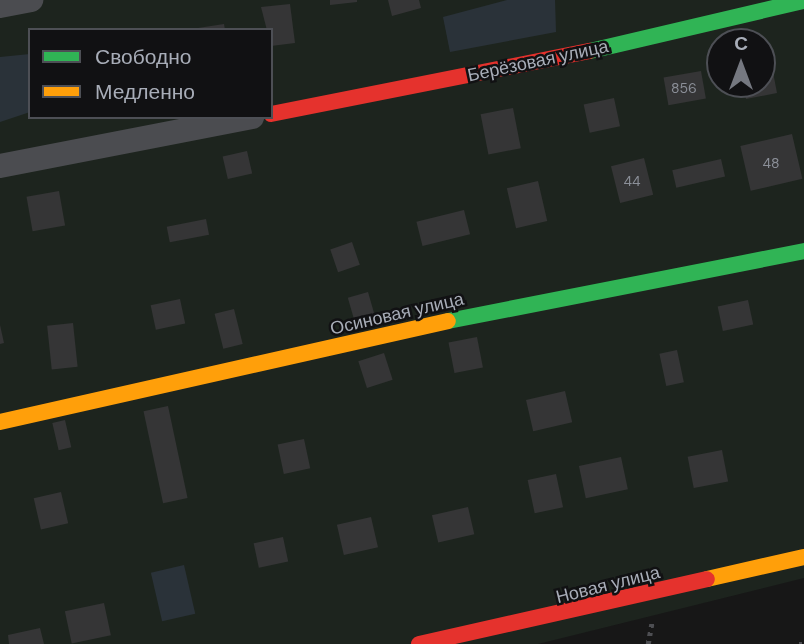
<!DOCTYPE html>
<meta charset="utf-8">
<style>
body{margin:0}
#map{position:relative;width:804px;height:644px;overflow:hidden;background:#171717;font-family:"DM Sans",sans-serif}
div>[style]{position:absolute}
[style*='--x']{left:calc(var(--x)*1px);top:calc(var(--y)*1px);width:calc(var(--w)*1px);rotate:calc(var(--a)*1deg)}
.green>*{inset:0;background:#1d241e}
.water>*{inset:0;background:#2a3239;transform-origin:0 0}
.building>*{inset:0;background:#353536;transform-origin:0 0}
.path>*{height:4.5px;margin-top:-2.25px;transform-origin:0;background:repeating-linear-gradient(90deg,#4d4e52 0 3.5px,transparent 0 8.5px)}
.street>*{height:24px;margin:-12px;padding:0 12px;transform-origin:12px;border-radius:12px;background:#4b4c50}
.fast>*{height:16px;margin:-8px;padding:0 8px;transform-origin:8px;border-radius:8px;background:#30b455}
.slow>*{height:16px;margin:-8px;padding:0 8px;transform-origin:8px;border-radius:8px;background:#ff9f0a}
.jam>*{height:16px;margin:-8px;padding:0 8px;transform-origin:8px;border-radius:8px;background:#e5322d}
span{translate:-50% -50%;white-space:nowrap;text-align:center;line-height:1.15;-webkit-text-stroke:5px #111113;paint-order:stroke}
.number-label{font-size:14px;color:#8b8f98}
.number-label span{-webkit-text-stroke-width:0}
.street-label{font-size:18px;color:#a8adb8}
.legend{position:absolute;left:28px;top:28px;width:245px;height:91px;box-sizing:border-box;background:#111113;border:2px solid #4d4f55;margin:0;padding:9px 12px;list-style:none;font-size:21px;color:#a8adb8}
.legend li{display:flex;align-items:center;gap:14px;height:35px}
.legend b{width:35px;border:2px solid #4d4f55}
.north{position:absolute;left:706px;top:28px;width:70px;height:70px;box-sizing:border-box;background:#111113;border:2px solid #4d4f55;border-radius:50%;rotate:0deg;font-size:19px;font-weight:700;line-height:28px;text-align:center;color:#a8adb8}
.north::after{content:'';display:block;margin:auto;width:24px;height:32px;background:#757880;clip-path:polygon(50% 0,100% 100%,50% 72%,0 100%)}
</style>
<div id="map">
<div class="green">
<div style="clip-path:polygon(evenodd,0 0,804px 0,804px 578px,538px 644px,0 644px,0 0,30px 30px,271px 30px,271px 117px,30px 117px,30px 30px,0 0,720px 42px,762px 42px,762px 84px,720px 84px,720px 42px)"></div>
</div>
<div class="water">
<div style="clip-path:polygon(507px 0,555px 0,556px 32px,450px 52px,443px 17px)"></div>
<div style="clip-path:polygon(30px 54px,30px 112px,0 122px,0 57px)"></div>
<div style="left:184px;top:565px;width:50px;height:34px;rotate:77deg"></div>
</div>
<div class="building">
<div style="clip-path:polygon(330px 0,357px 0,357px 2px,330px 5px)"></div>
<div style="clip-path:polygon(388px 0,419px 0,421px 8px,392px 16px)"></div>
<div style="clip-path:polygon(290px 4px,295px 43px,271px 46px,261px 7px)"></div>
<div style="clip-path:polygon(224px 24px,225px 30px,198px 30px,198px 28px)"></div>
<div style="clip-path:polygon(768px 46px,777px 93px,746px 99px,743px 84px,762px 84px,762px 48px)"></div>
<div style="left:701px;top:71px;width:28px;height:38px;rotate:80deg"></div>
<div style="left:614px;top:98px;width:29px;height:31px;rotate:78deg"></div>
<div style="left:513px;top:108px;width:41px;height:33px;rotate:79deg"></div>
<div style="left:792px;top:134px;width:46px;height:53px;rotate:77deg"></div>
<div style="left:247px;top:151px;width:23px;height:25px;rotate:77deg"></div>
<div style="left:644px;top:158px;width:38px;height:34px;rotate:76deg"></div>
<div style="left:721px;top:159px;width:18px;height:50px;rotate:77deg"></div>
<div style="left:538px;top:181px;width:41px;height:32px;rotate:77deg"></div>
<div style="left:59px;top:191px;width:35px;height:33px;rotate:80deg"></div>
<div style="left:464px;top:210px;width:25px;height:49px;rotate:76deg"></div>
<div style="left:206px;top:219px;width:16px;height:40px;rotate:79deg"></div>
<div style="left:352px;top:242px;width:24px;height:23px;rotate:71deg"></div>
<div style="left:368px;top:292px;width:25px;height:21px;rotate:74deg"></div>
<div style="left:180px;top:299px;width:25px;height:30px;rotate:78deg"></div>
<div style="left:748px;top:300px;width:25px;height:31px;rotate:78deg"></div>
<div style="left:234px;top:309px;width:36px;height:20px;rotate:76deg"></div>
<div style="left:73px;top:323px;width:44px;height:26px;rotate:84deg"></div>
<div style="clip-path:polygon(0 325px,4px 343px,0 344px)"></div>
<div style="left:477px;top:337px;width:31px;height:29px;rotate:79deg"></div>
<div style="left:677px;top:350px;width:33px;height:18px;rotate:78deg"></div>
<div style="left:384px;top:353px;width:28px;height:27px;rotate:72deg"></div>
<div style="left:565px;top:391px;width:32px;height:40px;rotate:77deg"></div>
<div style="left:168px;top:406px;width:94px;height:25px;rotate:78deg"></div>
<div style="left:65px;top:420px;width:28px;height:13px;rotate:77deg"></div>
<div style="left:304px;top:439px;width:30px;height:27px;rotate:78deg"></div>
<div style="left:722px;top:450px;width:32px;height:35px;rotate:79deg"></div>
<div style="left:621px;top:457px;width:33px;height:43px;rotate:78deg"></div>
<div style="left:556px;top:474px;width:34px;height:29px;rotate:78deg"></div>
<div style="left:61px;top:492px;width:32px;height:28px;rotate:77deg"></div>
<div style="left:468px;top:507px;width:28px;height:37px;rotate:77deg"></div>
<div style="left:371px;top:517px;width:31px;height:35px;rotate:77deg"></div>
<div style="left:283px;top:537px;width:25px;height:30px;rotate:78deg"></div>
<div style="left:104px;top:603px;width:33px;height:40px;rotate:78deg"></div>
<div style="clip-path:polygon(40px 628px,44px 644px,9px 644px,8px 635px)"></div>
</div>
<div class="path">
<div style="--x:648;--y:644;--w:22;--a:-80"></div>
<div style="--x:799;--y:644;--w:5;--a:0"></div>
</div>
<div class="street">
<div style="--x:0;--y:6;--w:32;--a:-11"></div>
<div style="--x:0;--y:166;--w:257;--a:-11"></div>
</div>
<div class="fast">
<div style="--x:590;--y:51;--w:220;--a:-13.2"></div>
<div style="--x:448;--y:321;--w:363;--a:-11.1"></div>
</div>
<div class="slow">
<div style="--x:0;--y:422;--w:459;--a:-12.7"></div>
<div style="--x:707;--y:579;--w:99;--a:-12.8"></div>
</div>
<div class="jam">
<div style="--x:271;--y:114;--w:325;--a:-11.2"></div>
<div style="--x:419;--y:644;--w:295;--a:-12.7"></div>
</div>
<div class="number-label">
<span style="left:684px;top:88px">856</span>
<span style="left:771px;top:163px">48</span>
<span style="left:632px;top:181px">44</span>
</div>
<div class="street-label">
<span style="left:538px;top:61px;rotate:-12deg">Берёзовая улица</span>
<span style="left:397px;top:314px;rotate:-13deg">Осиновая улица</span>
<span style="left:608px;top:585px;rotate:-14deg">Новая улица</span>
</div>
<ul class="legend">
<li><b style="height:9px;background:#30b455"></b>Свободно</li>
<li><b style="height:9px;background:#ff9f0a"></b>Медленно</li>
</ul>
<div class="north">С</div>
</div>
